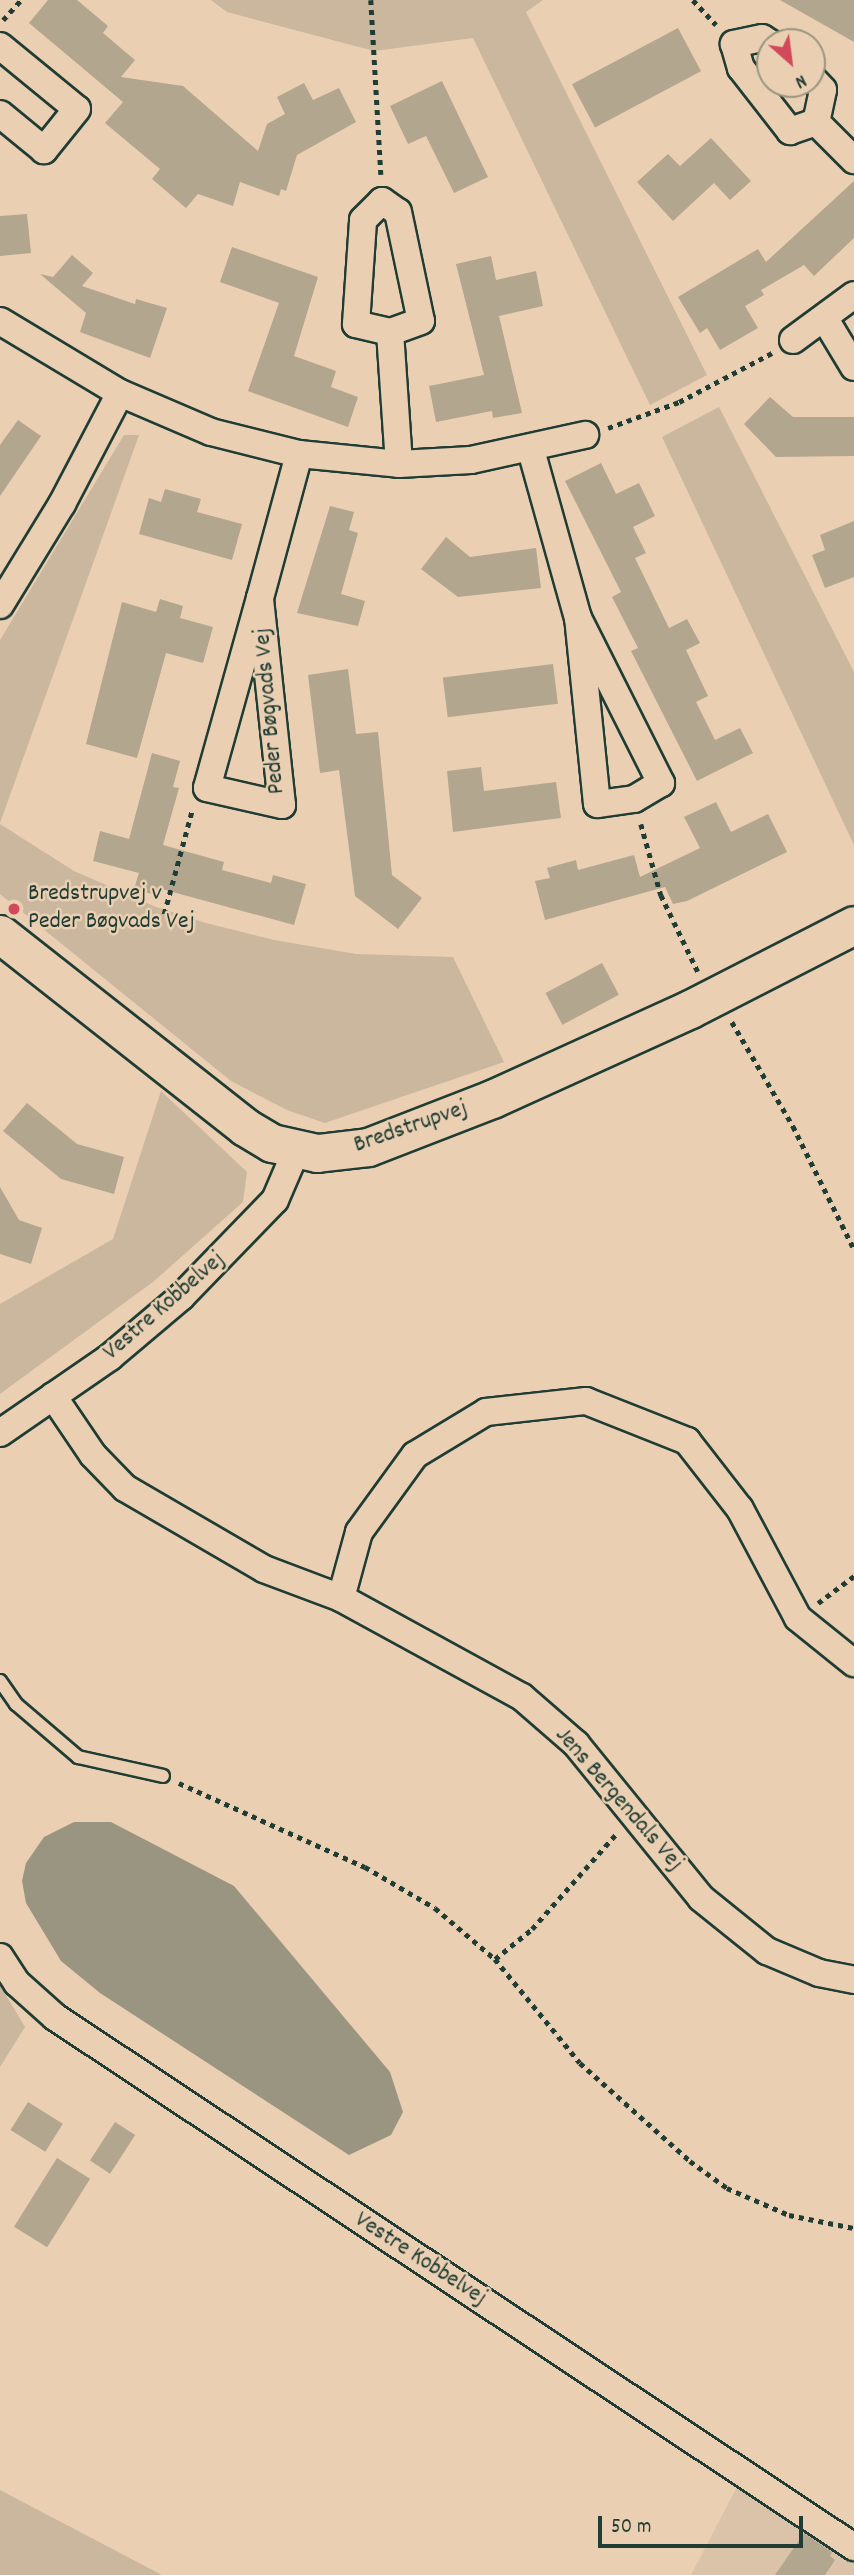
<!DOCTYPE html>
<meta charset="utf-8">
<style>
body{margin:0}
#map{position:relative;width:854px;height:2575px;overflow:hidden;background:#ebcfb2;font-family:Dekko,sans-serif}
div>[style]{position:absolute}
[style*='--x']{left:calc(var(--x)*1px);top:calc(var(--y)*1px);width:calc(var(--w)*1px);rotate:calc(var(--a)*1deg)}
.built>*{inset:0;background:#dac3a8}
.green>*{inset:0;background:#cab79d}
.water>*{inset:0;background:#9a9580}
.building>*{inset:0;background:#b2a68f;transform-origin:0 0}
.path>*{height:4.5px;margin-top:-2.25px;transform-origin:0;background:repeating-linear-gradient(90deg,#1f3d34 0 5px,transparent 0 10px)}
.roads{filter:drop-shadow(2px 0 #1f3d34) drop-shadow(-2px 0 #1f3d34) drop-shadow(0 2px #1f3d34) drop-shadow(0 -2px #1f3d34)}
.lane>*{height:12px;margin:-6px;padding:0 6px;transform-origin:6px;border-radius:6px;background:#ebcfb2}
.street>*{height:26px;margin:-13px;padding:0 13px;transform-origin:13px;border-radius:13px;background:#ebcfb2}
.secondary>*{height:37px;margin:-18.5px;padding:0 18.5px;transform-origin:18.5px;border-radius:18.5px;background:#ebcfb2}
.dots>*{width:19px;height:19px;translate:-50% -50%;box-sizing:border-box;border:4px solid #ebcfb2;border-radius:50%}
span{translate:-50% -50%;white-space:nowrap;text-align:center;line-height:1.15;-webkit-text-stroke:5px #ebcfb2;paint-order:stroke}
.street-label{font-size:24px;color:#1f3d34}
.poi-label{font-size:24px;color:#1f3d34}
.left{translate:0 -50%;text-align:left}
.north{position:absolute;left:756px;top:28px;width:70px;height:70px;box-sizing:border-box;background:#ebcfb2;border:2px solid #999580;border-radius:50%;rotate:152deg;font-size:19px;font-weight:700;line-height:28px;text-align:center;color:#1f3d34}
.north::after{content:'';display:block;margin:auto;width:24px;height:32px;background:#d1495b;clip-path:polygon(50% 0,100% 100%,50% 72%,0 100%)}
.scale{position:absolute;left:598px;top:2516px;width:205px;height:32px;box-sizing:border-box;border:4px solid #1f3d34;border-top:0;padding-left:9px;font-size:21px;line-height:24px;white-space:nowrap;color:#1f3d34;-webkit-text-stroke:5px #ebcfb2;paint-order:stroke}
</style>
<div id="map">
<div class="built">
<div style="clip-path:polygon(738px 2485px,854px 2561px,854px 2575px,691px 2575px)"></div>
</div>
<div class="green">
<div style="clip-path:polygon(211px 0,543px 0,526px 12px,707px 375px,650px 405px,473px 38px,374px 51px,227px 12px)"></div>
<div style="clip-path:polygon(719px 407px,854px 672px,854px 845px,662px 437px)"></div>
<div style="clip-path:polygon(124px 435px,139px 435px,0 823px,0 640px)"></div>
<div style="clip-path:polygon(0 824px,74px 871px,156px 907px,206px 923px,274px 940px,356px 954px,453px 957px,504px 1062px,325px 1123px,287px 1110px,231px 1081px,0 894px)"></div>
<div style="clip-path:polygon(161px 1091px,247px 1172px,243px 1202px,153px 1282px,0 1394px,0 1304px,113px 1239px)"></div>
<div style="clip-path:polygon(0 1985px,25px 2027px,0 2067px)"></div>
<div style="clip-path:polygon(0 2490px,162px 2575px,0 2575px)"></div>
</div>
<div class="water">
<div style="clip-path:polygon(74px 1822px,111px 1822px,234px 1886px,390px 2072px,403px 2112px,391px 2135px,349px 2155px,100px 1993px,61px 1961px,26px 1903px,22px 1881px,26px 1863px,44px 1837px)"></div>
</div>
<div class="building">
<div style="clip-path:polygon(48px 0,77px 0,108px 26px,103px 33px,135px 60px,121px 77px,183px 86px,258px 151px,267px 124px,285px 114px,277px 97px,304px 83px,313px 100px,339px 88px,356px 122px,297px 155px,286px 191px,281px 189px,279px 196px,240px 182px,233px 206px,198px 194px,186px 208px,152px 179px,160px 169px,105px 123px,123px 102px,29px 23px)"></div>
<div style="clip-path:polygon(780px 0,854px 0,854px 42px)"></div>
<div style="left:678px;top:28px;width:49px;height:120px;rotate:62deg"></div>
<div style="clip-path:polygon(442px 81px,488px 177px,454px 193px,426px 136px,408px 144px,390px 106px)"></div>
<div style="clip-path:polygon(711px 138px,751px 181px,730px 200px,714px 183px,673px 221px,637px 182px,668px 154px,680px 166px)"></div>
<div style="clip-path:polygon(854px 181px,854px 238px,814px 276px,804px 265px,761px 290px,764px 295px,745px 306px,758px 328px,720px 350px,707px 328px,700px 333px,678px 297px,758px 249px,766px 262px)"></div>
<div style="clip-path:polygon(27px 214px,31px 253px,0 256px,0 216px)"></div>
<div style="clip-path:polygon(232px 247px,318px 277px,294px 356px,336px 371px,331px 387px,358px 397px,348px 427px,248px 391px,279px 303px,220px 282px)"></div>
<div style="clip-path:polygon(72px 255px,93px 273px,82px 286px,135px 304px,136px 299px,167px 308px,150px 358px,80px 332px,86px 313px,40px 274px,53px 277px)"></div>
<div style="clip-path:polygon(491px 256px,496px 280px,536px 271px,543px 306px,499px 316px,522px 413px,493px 418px,492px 411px,436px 422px,429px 386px,484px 375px,456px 264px)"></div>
<div style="clip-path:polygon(770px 397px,793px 417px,854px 417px,854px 456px,776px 457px,744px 424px)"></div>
<div style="clip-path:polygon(18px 420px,41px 436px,0 496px,0 445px)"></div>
<div style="clip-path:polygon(601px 463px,616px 494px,639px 483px,655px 516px,633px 527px,646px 553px,635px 558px,669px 628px,687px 619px,700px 643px,686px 650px,708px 696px,696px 702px,715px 740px,740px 728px,753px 753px,697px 781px,631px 651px,638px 648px,612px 597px,621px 592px,565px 481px)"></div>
<div style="clip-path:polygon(165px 489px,201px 499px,197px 512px,242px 524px,232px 560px,139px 534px,149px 498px,161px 502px)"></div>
<div style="clip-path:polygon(330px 506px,354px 512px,349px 530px,358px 533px,341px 594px,365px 601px,358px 626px,297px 613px)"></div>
<div style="clip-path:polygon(854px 521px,854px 577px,825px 588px,812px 555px,825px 550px,820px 535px)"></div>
<div style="clip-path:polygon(446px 537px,470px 557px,536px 548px,541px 588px,458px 597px,421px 569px)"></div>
<div style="clip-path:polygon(160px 599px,183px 606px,180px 618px,213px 627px,203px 663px,166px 653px,137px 758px,86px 744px,122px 602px,156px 612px)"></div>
<div style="left:553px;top:664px;width:40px;height:111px;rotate:83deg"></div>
<div style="clip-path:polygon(348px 669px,356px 734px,378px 732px,392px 875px,422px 898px,398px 929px,355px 896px,339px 770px,320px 773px,308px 675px)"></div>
<div style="clip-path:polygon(152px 753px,180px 761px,173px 787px,179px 788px,163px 845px,224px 862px,222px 870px,271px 883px,273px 875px,306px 884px,294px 925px,158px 888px,156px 895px,134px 889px,139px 873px,93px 861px,100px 831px,129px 839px)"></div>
<div style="clip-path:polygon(481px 767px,484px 791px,556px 782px,561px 818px,453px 832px,447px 771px)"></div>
<div style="clip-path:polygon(716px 802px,731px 832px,768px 814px,787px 852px,687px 901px,673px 904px,665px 887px,545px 920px,535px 881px,550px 878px,547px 868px,576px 860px,578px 870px,634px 855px,640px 877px,700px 848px,684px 817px)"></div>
<div style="left:602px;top:963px;width:36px;height:64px;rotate:62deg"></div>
<div style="clip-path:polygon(27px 1103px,77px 1144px,124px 1157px,114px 1194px,61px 1179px,3px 1131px)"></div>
<div style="clip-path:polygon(0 1187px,19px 1220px,42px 1228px,31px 1264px,0 1254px)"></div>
<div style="left:28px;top:2102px;width:41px;height:33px;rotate:32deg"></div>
<div style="left:115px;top:2122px;width:24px;height:46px;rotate:33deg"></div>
<div style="left:57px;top:2158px;width:39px;height:81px;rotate:32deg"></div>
<div style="clip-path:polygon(804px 2533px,832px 2552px,830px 2556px,835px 2560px,825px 2575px,775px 2575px)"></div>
</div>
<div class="path">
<div style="--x:371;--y:0;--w:175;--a:86.7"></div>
<div style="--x:693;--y:0;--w:34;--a:47"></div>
<div style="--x:3;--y:20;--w:27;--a:-48"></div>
<div style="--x:608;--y:428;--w:76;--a:-20.1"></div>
<div style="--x:679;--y:402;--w:105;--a:-27.8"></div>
<div style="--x:641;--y:824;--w:74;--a:74.3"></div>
<div style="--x:661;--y:895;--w:85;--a:64.3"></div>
<div style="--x:164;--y:914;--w:108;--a:-74.9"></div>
<div style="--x:732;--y:1022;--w:121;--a:59.6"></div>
<div style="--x:793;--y:1126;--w:137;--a:63.6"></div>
<div style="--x:818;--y:1603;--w:45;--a:-36.9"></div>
<div style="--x:179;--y:1783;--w:204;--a:24.3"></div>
<div style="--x:365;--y:1867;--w:81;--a:30.4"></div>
<div style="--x:435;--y:1908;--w:79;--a:40.4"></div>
<div style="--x:495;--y:1959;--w:134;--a:50.7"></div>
<div style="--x:580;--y:2063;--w:147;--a:41.7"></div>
<div style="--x:690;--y:2161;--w:46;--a:36.1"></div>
<div style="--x:727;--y:2188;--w:68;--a:23.5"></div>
<div style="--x:789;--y:2215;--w:66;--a:11.3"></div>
<div style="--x:495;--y:1959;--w:48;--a:-39"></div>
<div style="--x:532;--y:1929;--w:127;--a:-48.5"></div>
</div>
<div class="roads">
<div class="lane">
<div style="--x:0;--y:1681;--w:28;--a:55"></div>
<div style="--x:16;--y:1704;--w:82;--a:40.5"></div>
<div style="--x:78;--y:1757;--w:87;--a:12.6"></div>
</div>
<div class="street">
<div style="--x:770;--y:43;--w:9;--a:-148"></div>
<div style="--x:762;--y:38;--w:29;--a:168"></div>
<div style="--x:734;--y:44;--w:25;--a:74"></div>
<div style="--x:741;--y:68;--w:80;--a:52.1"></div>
<div style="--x:790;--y:131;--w:28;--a:-19"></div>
<div style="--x:0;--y:46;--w:99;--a:39.3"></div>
<div style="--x:77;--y:109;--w:53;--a:128.8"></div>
<div style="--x:44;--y:150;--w:57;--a:-140.7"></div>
<div style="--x:812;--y:78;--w:16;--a:47"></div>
<div style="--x:823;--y:90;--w:33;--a:102"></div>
<div style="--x:816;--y:122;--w:54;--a:45"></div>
<div style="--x:825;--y:319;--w:56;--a:58.9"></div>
<div style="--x:0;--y:321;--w:140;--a:31"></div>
<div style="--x:120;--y:393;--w:99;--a:23.2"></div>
<div style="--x:211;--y:432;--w:91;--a:14"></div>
<div style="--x:299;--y:454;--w:100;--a:5.7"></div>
<div style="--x:399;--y:464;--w:72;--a:-3.2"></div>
<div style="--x:471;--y:460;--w:117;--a:-12.4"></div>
<div style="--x:390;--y:332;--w:35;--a:-167"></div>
<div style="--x:356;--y:324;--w:104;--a:-86.1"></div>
<div style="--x:363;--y:220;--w:27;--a:-45"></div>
<div style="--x:382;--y:201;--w:19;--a:35"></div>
<div style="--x:398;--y:212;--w:111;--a:78.1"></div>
<div style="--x:421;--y:321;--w:33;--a:160"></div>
<div style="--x:390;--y:332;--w:132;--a:86.1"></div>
<div style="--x:793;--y:340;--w:76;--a:-36.4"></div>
<div style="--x:531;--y:450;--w:174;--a:74.4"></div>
<div style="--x:578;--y:618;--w:185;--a:63.3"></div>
<div style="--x:661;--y:783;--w:31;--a:149"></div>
<div style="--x:634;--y:799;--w:37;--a:172"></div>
<div style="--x:597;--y:804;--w:187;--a:-95.8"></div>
<div style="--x:260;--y:598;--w:197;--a:105.6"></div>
<div style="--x:207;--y:788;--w:77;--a:12.8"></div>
<div style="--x:282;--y:805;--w:208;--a:-96.1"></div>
<div style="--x:260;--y:598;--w:149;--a:-74.8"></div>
<div style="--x:0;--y:605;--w:119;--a:-58.5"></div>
<div style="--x:62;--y:504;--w:125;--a:-62.4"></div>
<div style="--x:53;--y:1396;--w:71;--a:55.9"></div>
<div style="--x:93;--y:1455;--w:46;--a:45.9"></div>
<div style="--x:125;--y:1488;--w:161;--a:30.2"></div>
<div style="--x:264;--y:1569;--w:82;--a:20.6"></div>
<div style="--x:341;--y:1598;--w:206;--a:28.7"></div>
<div style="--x:522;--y:1697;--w:72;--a:41"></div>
<div style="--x:576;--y:1744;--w:198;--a:50.9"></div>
<div style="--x:701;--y:1898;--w:85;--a:38.8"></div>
<div style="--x:767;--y:1951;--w:56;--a:22.9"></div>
<div style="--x:819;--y:1973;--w:36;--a:11"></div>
<div style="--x:0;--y:1433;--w:134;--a:-34.6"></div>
<div style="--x:110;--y:1357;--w:93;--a:-40.2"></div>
<div style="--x:181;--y:1297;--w:135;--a:-45.9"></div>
<div style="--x:275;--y:1200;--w:53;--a:-66.8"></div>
<div style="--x:341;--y:1598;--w:68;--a:-74.7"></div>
<div style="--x:359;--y:1532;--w:95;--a:-54"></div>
<div style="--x:415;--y:1455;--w:83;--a:-31.2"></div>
<div style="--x:486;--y:1412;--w:101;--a:-6.3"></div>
<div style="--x:586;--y:1401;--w:109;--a:21.6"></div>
<div style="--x:687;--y:1441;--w:86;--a:52.1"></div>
<div style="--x:740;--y:1509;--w:123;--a:62"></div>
<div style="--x:798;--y:1618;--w:72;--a:38.8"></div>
<div style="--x:0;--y:1957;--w:31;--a:57"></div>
<div style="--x:17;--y:1983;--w:51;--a:41.8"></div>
<div style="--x:55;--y:2017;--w:959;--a:33.56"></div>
</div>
<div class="secondary">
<div style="--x:0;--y:934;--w:312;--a:38.2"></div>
<div style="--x:245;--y:1127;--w:31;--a:31"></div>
<div style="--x:272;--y:1143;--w:46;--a:12.5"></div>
<div style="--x:317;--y:1153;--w:51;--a:-6.7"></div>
<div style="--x:368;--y:1147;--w:133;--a:-21.2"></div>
<div style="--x:492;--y:1099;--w:217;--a:-24.4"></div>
<div style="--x:690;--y:1009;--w:184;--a:-27.1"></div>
</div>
</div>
<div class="dots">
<div style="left:14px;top:909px;background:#d1495b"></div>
</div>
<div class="street-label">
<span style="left:271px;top:711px;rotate:-95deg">Peder Bøgvads Vej</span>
<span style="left:411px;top:1128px;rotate:-19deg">Bredstrupvej</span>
<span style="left:165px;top:1307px;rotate:-41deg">Vestre Kobbelvej</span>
<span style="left:618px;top:1800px;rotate:49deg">Jens Bergendals Vej</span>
<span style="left:420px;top:2260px;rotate:33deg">Vestre Kobbelvej</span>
</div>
<div class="poi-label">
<span class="left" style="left:28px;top:909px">Bredstrupvej v<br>Peder Bøgvads Vej</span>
</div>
<div class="north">N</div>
<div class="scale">50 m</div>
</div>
